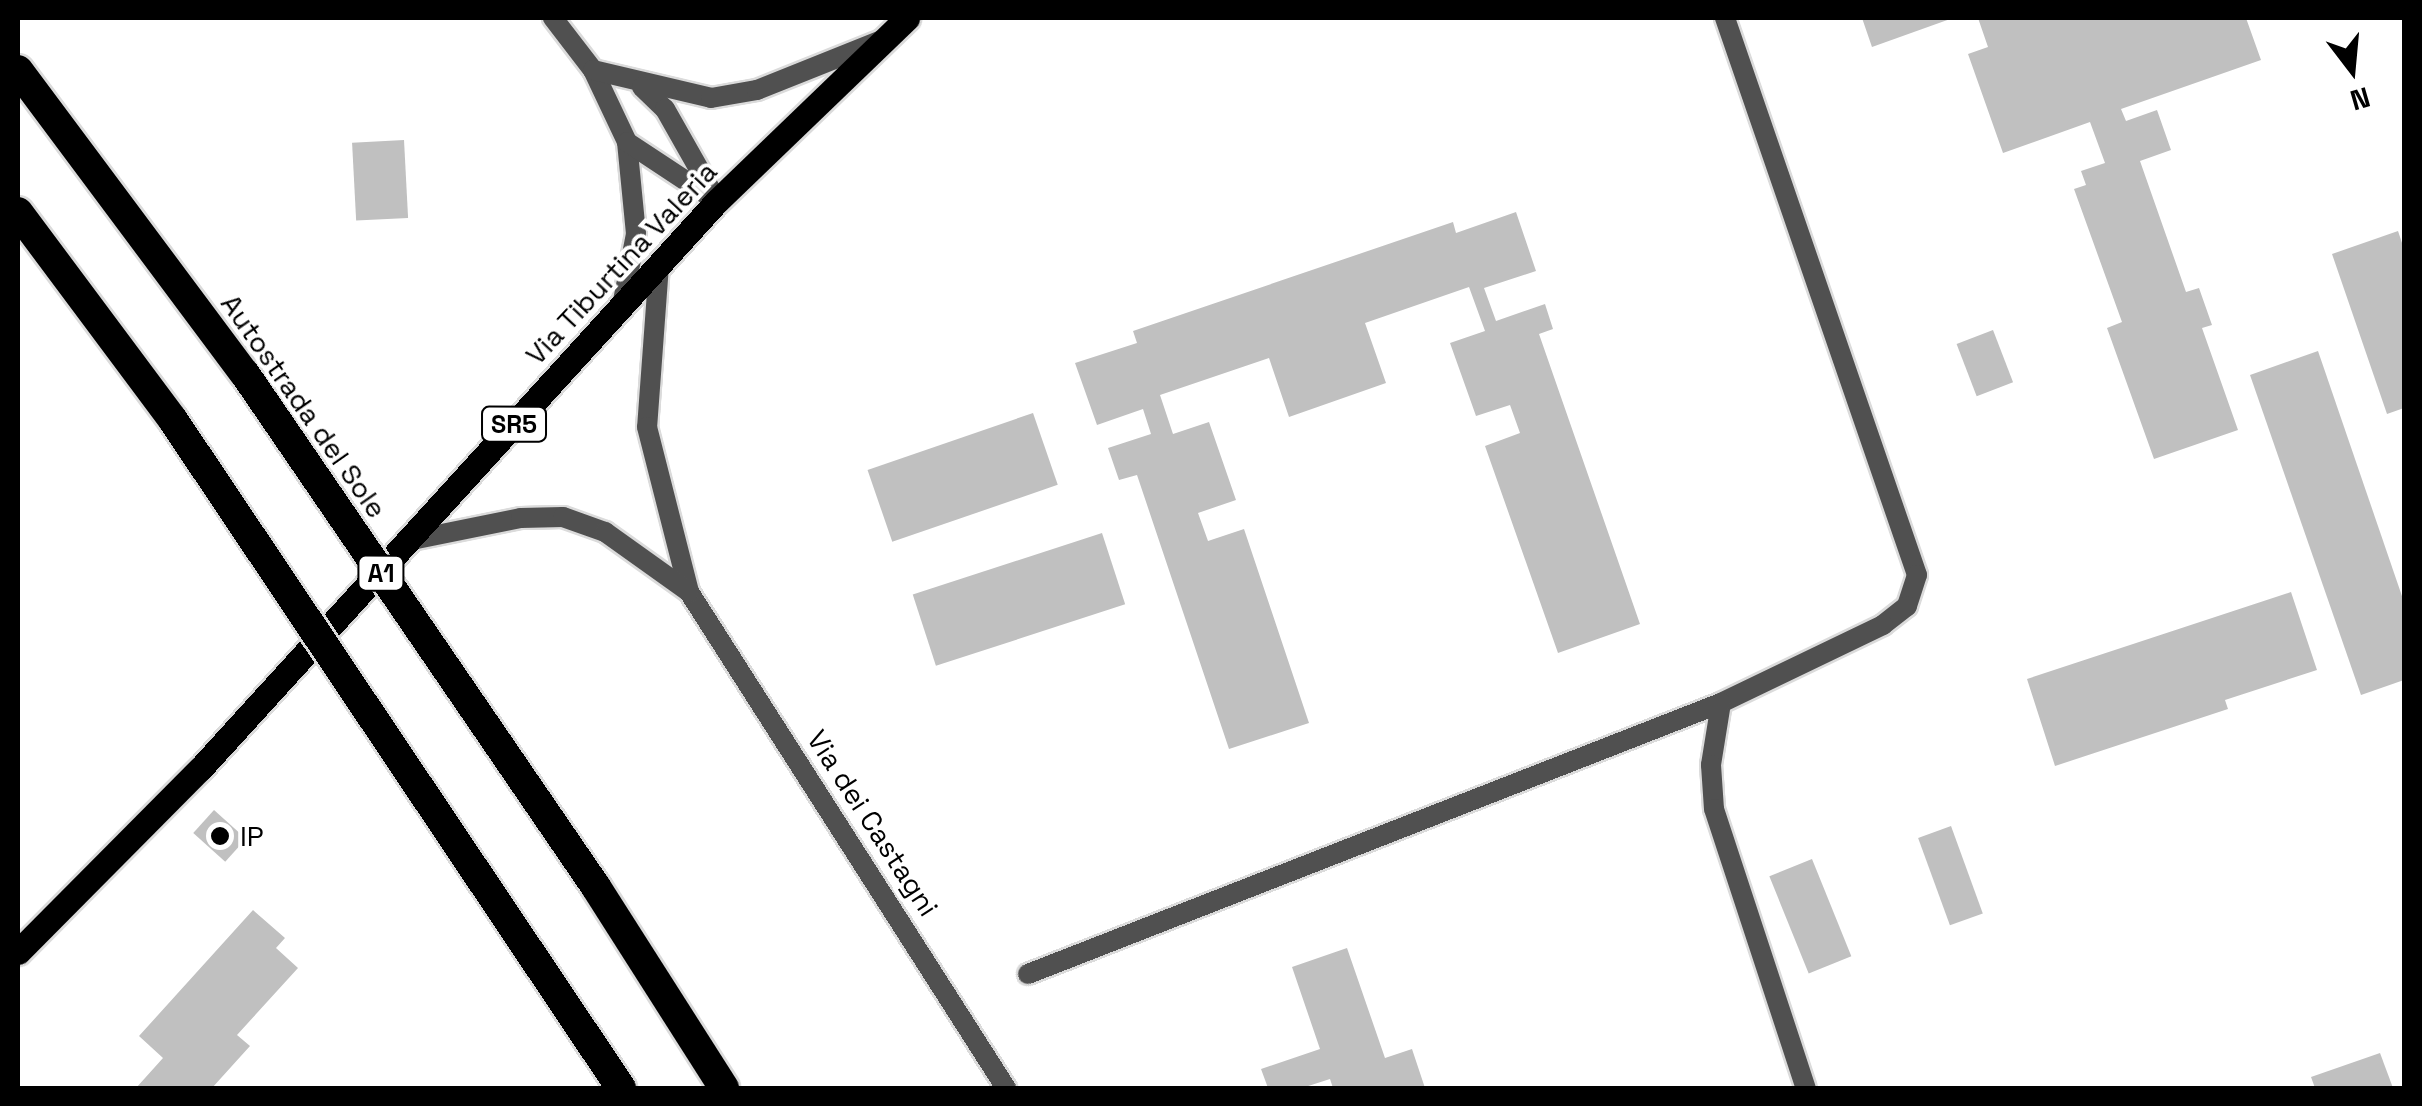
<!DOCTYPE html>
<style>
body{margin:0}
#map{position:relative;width:2422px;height:1106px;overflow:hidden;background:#fff;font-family:"Space Grotesk",sans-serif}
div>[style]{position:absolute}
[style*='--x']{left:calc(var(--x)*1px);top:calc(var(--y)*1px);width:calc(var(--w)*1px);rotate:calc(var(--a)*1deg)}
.building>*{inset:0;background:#c0c0c0;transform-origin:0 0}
.roads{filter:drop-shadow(2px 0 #dbdbdb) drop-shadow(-2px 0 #dbdbdb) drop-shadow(0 2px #dbdbdb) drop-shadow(0 -2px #dbdbdb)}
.street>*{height:20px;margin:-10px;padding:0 10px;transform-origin:10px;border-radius:10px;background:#505050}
.primary>*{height:25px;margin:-12.5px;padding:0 12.5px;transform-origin:12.5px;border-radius:12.5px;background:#000}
.bridges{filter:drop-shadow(2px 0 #dbdbdb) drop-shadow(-2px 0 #dbdbdb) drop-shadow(0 2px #dbdbdb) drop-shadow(0 -2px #dbdbdb)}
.highway-bridge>*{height:30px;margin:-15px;padding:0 15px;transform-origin:15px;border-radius:15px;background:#000}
.dots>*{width:28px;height:28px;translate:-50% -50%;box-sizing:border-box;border:5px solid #fff;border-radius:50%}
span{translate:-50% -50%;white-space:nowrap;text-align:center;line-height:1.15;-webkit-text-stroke:8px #fff;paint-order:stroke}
.shield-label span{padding:2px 8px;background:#fff;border:2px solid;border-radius:8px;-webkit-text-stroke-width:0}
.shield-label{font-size:25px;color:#000;font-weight:700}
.street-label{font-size:28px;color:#000}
.poi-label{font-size:28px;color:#000}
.left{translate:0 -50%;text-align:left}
.frame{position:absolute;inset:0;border:20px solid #000;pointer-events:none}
.north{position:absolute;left:2302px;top:20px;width:100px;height:100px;-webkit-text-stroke:8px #fff;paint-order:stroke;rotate:164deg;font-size:28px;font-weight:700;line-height:40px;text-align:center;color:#000}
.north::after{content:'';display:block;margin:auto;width:35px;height:45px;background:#000;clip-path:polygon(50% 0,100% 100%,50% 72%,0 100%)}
</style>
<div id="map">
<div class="building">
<div style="clip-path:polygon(1862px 18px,1953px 18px,1872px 47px)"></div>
<div style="clip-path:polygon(1978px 18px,2246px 18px,2261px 60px,2121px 109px,2126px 121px,2157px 110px,2171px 150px,2140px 161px,2186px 292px,2199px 288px,2212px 325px,2202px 328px,2238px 430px,2154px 459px,2107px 328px,2122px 322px,2074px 189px,2086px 185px,2081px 171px,2105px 163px,2090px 122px,2003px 153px,1968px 54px,1988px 47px)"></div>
<div style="left:404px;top:140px;width:78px;height:52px;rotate:87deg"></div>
<div style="clip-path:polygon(1516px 212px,1536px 271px,1484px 288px,1496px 321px,1545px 304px,1553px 329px,1539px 334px,1640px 624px,1558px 653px,1485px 446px,1520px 433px,1510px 405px,1476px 416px,1450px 343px,1485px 331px,1469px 287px,1365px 323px,1386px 383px,1289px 417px,1269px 358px,1160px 395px,1173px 434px,1209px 422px,1236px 500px,1198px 513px,1208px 541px,1244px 529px,1309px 723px,1229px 749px,1137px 475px,1119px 480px,1108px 448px,1151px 434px,1143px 409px,1097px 425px,1075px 363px,1137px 343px,1133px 331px,1453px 222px,1456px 233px)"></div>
<div style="clip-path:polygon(2398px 231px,2404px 249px,2404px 408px,2387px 414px,2332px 254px)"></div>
<div style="left:1993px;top:330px;width:56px;height:39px;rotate:69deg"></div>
<div style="clip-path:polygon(2318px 351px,2404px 602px,2404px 680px,2361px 695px,2250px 375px)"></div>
<div style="left:1033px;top:413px;width:76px;height:175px;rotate:71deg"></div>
<div style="left:1102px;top:533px;width:75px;height:199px;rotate:72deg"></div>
<div style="clip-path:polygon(2291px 592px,2317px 670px,2225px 700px,2228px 709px,2055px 766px,2027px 679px)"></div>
<div style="left:214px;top:810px;width:43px;height:31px;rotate:42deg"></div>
<div style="left:1951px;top:826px;width:93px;height:35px;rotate:70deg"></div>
<div style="left:1812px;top:859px;width:105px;height:46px;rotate:68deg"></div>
<div style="clip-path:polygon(253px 910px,285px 938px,276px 948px,298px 968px,237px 1035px,250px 1046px,212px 1088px,136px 1088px,163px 1058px,139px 1036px)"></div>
<div style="clip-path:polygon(1347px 948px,1385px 1058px,1412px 1049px,1425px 1088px,1333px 1088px,1330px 1079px,1302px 1088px,1268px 1088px,1261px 1069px,1320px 1049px,1292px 967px)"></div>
<div style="clip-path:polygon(2380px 1053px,2393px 1088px,2315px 1088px,2311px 1077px)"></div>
</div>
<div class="roads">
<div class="street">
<div style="--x:553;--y:18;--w:66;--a:52.4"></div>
<div style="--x:593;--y:70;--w:80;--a:64.7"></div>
<div style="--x:627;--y:142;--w:92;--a:84.4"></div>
<div style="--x:636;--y:234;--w:73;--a:101"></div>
<div style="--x:1725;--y:18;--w:589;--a:70.98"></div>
<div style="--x:1917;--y:575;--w:33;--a:108"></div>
<div style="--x:1907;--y:606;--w:31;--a:142"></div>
<div style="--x:1883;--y:625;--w:180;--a:154.3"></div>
<div style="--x:1721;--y:703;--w:63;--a:99.2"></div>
<div style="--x:1711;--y:765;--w:44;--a:86.1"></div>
<div style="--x:1714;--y:809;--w:294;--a:71.8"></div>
<div style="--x:593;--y:70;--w:121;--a:13.3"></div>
<div style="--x:711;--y:98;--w:47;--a:-9.9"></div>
<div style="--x:757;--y:90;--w:135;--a:-21.8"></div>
<div style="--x:642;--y:87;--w:32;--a:44"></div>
<div style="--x:665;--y:109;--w:106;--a:60.5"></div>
<div style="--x:627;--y:142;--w:105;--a:33.4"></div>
<div style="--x:659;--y:265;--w:162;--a:94.2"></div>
<div style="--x:647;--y:427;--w:170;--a:75.7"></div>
<div style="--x:689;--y:592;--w:589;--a:57.42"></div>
<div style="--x:407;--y:541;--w:116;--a:-11.4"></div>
<div style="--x:521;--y:518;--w:42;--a:-1.4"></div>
<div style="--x:563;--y:517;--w:45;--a:19.7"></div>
<div style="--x:605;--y:532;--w:103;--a:35.5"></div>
<div style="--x:1028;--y:974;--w:744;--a:-21.36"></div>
</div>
<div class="primary">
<div style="--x:18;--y:952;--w:258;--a:-45.2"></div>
<div style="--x:200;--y:769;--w:768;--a:-47.69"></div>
<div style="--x:717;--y:201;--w:264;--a:-43.9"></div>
</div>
</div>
<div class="bridges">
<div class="highway-bridge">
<div style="--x:18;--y:70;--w:379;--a:53.3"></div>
<div style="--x:245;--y:374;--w:622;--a:55.62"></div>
<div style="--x:596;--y:887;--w:238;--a:57.5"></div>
<div style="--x:18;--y:212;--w:259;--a:53.3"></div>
<div style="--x:173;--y:420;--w:804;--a:56.15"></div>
</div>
</div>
<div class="dots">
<div style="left:220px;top:836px;background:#000"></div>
</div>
<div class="shield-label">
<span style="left:514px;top:424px">SR5</span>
<span style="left:381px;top:573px">A1</span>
</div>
<div class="street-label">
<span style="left:621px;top:263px;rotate:-47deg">Via Tiburtina Valeria</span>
<span style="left:304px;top:406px;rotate:55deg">Autostrada del Sole</span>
<span style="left:873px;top:823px;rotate:57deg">Via dei Castagni</span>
</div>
<div class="poi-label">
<span class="left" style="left:240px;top:836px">IP</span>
</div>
<div class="frame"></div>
<div class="north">N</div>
</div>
